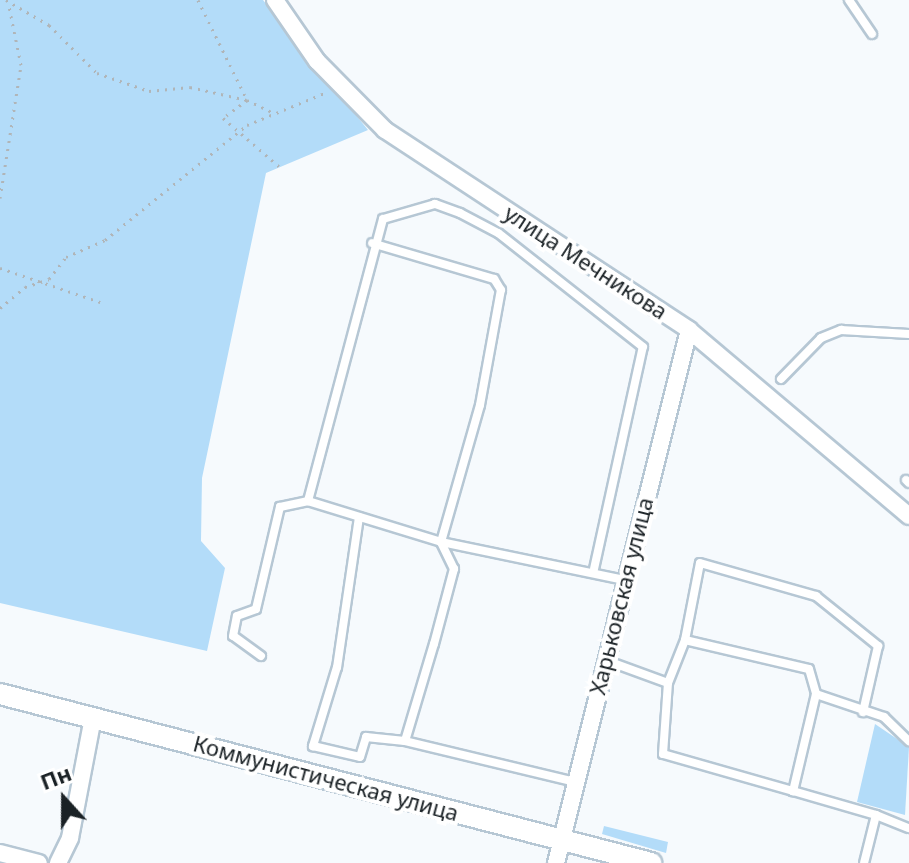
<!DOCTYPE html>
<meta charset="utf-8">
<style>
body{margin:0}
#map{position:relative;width:909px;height:863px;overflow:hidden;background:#f6fafd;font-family:"Noto Sans",sans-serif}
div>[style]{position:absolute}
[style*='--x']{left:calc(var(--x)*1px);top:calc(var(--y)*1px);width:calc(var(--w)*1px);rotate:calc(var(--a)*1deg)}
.green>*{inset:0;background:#b3dcf9}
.path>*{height:3px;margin-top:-1.5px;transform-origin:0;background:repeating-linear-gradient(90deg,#b0b5b8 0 2px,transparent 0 8px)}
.roads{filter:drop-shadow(2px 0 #b6c7d4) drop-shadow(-2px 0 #b6c7d4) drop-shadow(0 2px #b6c7d4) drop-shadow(0 -2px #b6c7d4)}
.service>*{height:8px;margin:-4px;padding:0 4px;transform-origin:4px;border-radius:4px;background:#fff}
.minor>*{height:16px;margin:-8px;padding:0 8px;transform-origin:8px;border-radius:8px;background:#fff}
.tertiary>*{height:20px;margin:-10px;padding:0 10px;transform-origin:10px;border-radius:10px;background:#fff}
span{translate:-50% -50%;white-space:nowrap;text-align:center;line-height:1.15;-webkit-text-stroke:8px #fff;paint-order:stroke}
.street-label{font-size:22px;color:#1a2125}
.north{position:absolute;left:24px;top:759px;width:80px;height:80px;-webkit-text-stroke:6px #fff;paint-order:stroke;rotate:339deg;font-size:22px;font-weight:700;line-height:32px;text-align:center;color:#1a2125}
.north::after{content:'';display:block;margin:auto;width:28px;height:36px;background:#1a2125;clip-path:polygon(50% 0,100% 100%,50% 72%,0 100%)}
</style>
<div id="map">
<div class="green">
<div style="clip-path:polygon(0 0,263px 0,368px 130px,266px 173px,202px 478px,201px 541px,225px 568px,207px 651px,0 603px)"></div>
<div style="clip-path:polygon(875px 724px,909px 747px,905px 815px,857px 802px)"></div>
<div style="clip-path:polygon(604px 826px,668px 842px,666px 853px,602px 834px)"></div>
</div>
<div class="path">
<div style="--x:6;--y:0;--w:50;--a:30.2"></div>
<div style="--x:49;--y:25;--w:68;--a:45"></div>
<div style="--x:97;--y:73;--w:55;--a:19.1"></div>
<div style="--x:149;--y:91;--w:41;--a:-5.6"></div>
<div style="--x:190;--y:87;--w:58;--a:12.8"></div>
<div style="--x:247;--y:100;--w:30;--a:143"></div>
<div style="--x:223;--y:118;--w:77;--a:40.8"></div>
<div style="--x:198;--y:0;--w:111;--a:63.9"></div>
<div style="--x:247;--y:100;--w:28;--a:26"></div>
<div style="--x:0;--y:198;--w:135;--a:-81"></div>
<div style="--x:21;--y:65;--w:60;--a:-101.5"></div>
<div style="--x:0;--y:268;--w:106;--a:18.8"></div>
<div style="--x:0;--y:308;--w:33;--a:-40"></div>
<div style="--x:25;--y:287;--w:25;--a:-18"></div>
<div style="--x:49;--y:279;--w:28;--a:-52"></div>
<div style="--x:66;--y:257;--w:43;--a:-23.6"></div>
<div style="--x:105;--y:240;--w:183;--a:-39"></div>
<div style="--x:247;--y:125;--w:87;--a:-22.4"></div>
</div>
<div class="roads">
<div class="service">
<div style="--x:849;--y:0;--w:41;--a:55.9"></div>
<div style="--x:781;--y:379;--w:57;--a:-45.7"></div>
<div style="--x:821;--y:338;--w:22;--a:-22"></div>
<div style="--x:841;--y:330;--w:68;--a:3.4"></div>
<div style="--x:906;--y:480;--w:4;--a:45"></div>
<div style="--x:359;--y:517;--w:152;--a:98.3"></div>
<div style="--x:337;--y:667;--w:83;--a:106.9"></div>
<div style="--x:313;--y:746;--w:48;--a:13.2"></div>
<div style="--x:360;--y:757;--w:21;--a:-73"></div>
<div style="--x:366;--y:737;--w:39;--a:6"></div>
<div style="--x:405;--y:741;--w:101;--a:-73.4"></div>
<div style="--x:434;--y:644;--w:78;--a:-75.1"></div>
<div style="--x:454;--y:569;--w:30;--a:-116"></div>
<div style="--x:441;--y:542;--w:142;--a:-74.1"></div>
<div style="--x:480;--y:405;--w:117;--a:-79.7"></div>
<div style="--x:501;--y:290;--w:13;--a:-122"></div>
<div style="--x:494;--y:279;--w:127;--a:-163.6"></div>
<div style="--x:594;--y:569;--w:227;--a:-77.6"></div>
<div style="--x:643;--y:347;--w:184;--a:-141.8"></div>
<div style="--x:498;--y:233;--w:43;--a:-152.2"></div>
<div style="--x:460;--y:213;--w:27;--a:-160"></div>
<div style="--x:435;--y:204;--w:54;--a:163.9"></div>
<div style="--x:383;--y:219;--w:292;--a:104.9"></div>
<div style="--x:308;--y:501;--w:139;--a:17.1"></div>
<div style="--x:441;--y:542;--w:187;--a:11.7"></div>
<div style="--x:685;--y:640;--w:78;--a:-79"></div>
<div style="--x:700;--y:563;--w:121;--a:15.9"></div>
<div style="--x:816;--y:596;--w:80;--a:38.9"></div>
<div style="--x:878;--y:646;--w:68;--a:102.8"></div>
<div style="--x:261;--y:656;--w:34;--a:-144"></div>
<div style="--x:233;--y:636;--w:20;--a:-79"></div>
<div style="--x:237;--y:616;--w:20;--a:-20"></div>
<div style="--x:256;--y:609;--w:105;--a:-76.8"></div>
<div style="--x:280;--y:507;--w:29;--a:-12"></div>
<div style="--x:605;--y:660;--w:67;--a:20.1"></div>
<div style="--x:668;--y:683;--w:46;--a:-68.4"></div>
<div style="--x:685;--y:640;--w:127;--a:13.2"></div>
<div style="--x:809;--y:669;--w:26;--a:74"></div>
<div style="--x:816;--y:694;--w:100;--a:103.3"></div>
<div style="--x:793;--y:791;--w:135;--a:-164.1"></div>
<div style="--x:663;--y:754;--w:71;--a:-86"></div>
<div style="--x:816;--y:694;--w:72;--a:18.7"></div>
<div style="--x:884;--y:717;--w:35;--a:44"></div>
<div style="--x:405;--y:741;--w:176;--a:13.5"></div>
<div style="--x:793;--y:791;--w:86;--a:16.1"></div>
<div style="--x:876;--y:815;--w:49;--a:104"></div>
<div style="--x:876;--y:815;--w:35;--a:22"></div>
</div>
<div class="minor">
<div style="--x:275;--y:0;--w:74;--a:55.5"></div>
<div style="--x:317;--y:61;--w:97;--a:45.4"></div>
<div style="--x:385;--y:130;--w:364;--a:33.3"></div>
<div style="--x:689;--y:330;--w:288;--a:40.2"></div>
<div style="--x:0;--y:853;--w:40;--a:14.4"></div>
<div style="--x:58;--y:863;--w:28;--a:-64"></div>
<div style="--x:70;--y:838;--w:123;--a:-79.2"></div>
<div style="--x:556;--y:863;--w:549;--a:-75.99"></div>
</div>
<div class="tertiary">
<div style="--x:0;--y:694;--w:673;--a:14.55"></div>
</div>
</div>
<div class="street-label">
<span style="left:586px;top:262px;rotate:33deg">улица Мечникова</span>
<span style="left:621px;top:596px;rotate:-76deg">Харьковская улица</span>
<span style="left:326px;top:778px;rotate:15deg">Коммунистическая улица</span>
</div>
<div class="north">Пн</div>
</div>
